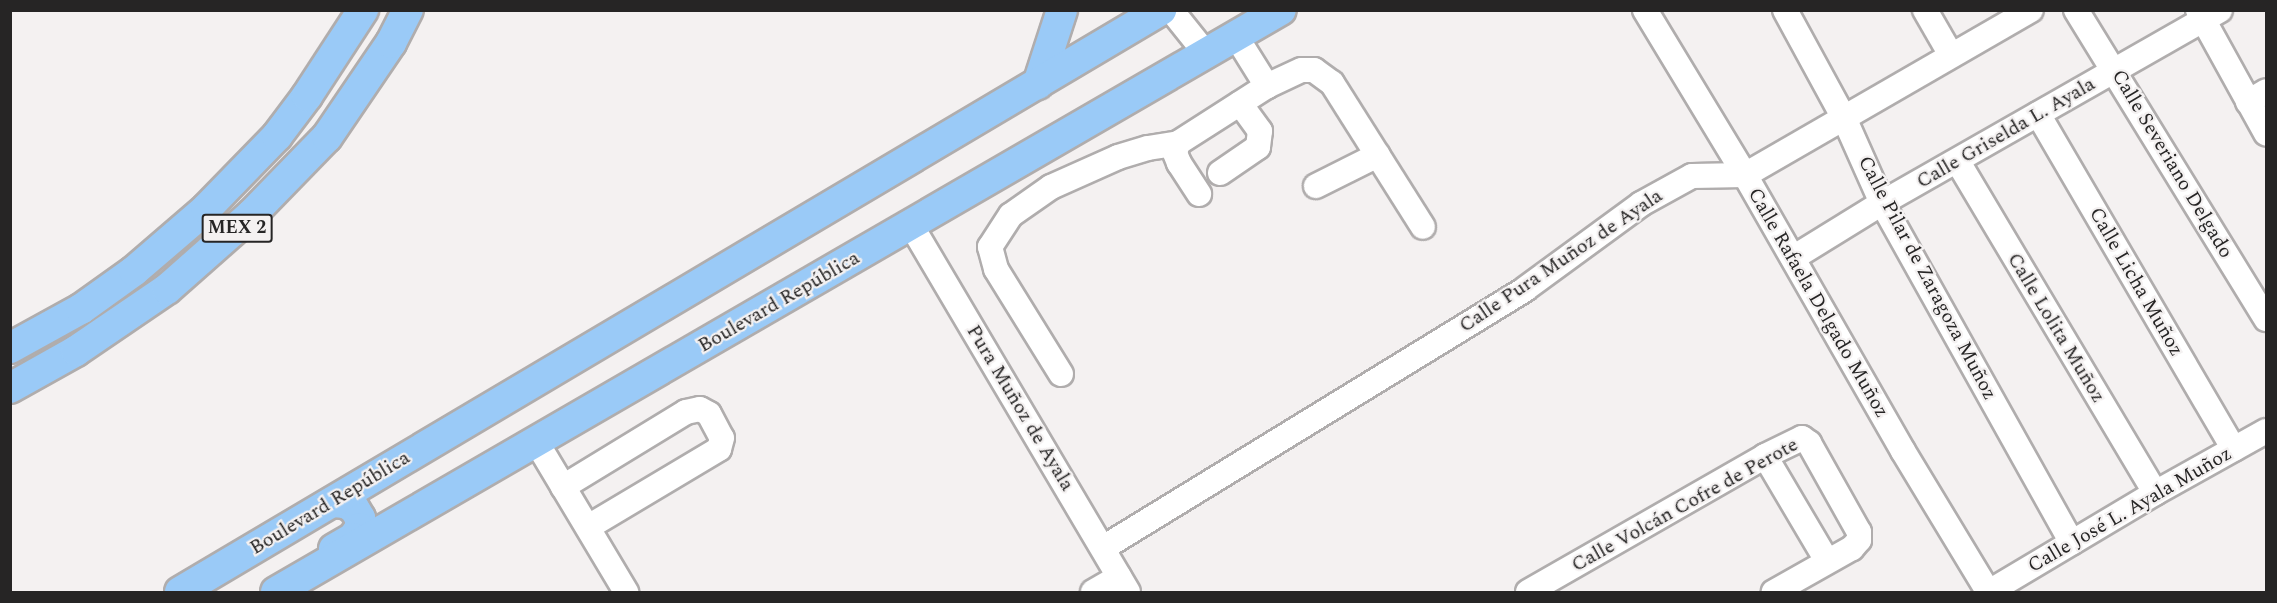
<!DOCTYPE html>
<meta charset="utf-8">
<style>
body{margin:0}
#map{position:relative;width:2277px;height:603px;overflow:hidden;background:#f4f1f1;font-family:Spectral,serif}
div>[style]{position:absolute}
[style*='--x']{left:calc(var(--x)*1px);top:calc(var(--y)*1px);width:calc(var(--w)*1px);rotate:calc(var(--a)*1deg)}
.roads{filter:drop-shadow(2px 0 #b0adad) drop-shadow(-2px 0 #b0adad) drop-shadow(0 2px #b0adad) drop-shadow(0 -2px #b0adad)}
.minor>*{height:24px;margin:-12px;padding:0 12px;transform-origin:12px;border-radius:12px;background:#fff}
.major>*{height:30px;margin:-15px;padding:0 15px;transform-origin:15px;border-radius:15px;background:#9acaf7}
span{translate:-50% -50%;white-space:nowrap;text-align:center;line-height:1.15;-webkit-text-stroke:4.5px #f4f1f1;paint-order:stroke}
.shield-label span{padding:2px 4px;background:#f4f1f1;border:2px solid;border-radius:4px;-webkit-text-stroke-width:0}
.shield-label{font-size:18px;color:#262525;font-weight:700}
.street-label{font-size:20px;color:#262525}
.frame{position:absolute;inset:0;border:12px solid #262525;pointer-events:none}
</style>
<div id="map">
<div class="roads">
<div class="minor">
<div style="--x:1171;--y:10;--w:58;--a:51.3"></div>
<div style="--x:1645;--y:10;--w:193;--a:58.8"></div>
<div style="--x:1745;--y:175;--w:318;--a:60.2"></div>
<div style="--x:1903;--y:451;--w:160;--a:58.8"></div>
<div style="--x:1986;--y:588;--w:8;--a:7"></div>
<div style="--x:1994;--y:589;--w:187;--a:-30.8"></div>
<div style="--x:2155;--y:493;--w:127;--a:-29.2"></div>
<div style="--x:1785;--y:10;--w:125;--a:61.4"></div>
<div style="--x:1845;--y:120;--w:91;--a:66"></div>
<div style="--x:1882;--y:203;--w:389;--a:60.8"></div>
<div style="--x:1925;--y:10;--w:52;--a:60"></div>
<div style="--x:2076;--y:10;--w:363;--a:58.4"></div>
<div style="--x:2198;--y:10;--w:141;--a:61.1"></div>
<div style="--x:1237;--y:38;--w:57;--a:58"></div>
<div style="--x:2248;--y:102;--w:21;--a:-31"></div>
<div style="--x:2038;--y:114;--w:388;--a:59.7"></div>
<div style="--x:1178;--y:143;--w:10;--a:107"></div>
<div style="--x:1175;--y:153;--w:11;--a:68"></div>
<div style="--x:1179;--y:163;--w:37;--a:57"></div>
<div style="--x:1958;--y:162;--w:385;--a:59.2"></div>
<div style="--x:1220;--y:173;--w:46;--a:-34.4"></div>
<div style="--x:1258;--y:147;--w:16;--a:-83"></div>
<div style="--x:1260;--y:131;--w:34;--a:-126"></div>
<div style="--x:1316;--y:186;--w:69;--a:-26.6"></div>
<div style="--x:911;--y:225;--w:426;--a:59.4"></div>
<div style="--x:1793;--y:258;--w:105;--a:-31.7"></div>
<div style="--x:1882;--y:203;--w:389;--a:-29.7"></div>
<div style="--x:1061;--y:374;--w:123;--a:-121.8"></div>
<div style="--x:996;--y:269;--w:23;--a:-105"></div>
<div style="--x:990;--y:247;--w:38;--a:-57"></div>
<div style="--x:1011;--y:215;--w:49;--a:-35"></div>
<div style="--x:1051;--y:187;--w:73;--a:-24.1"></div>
<div style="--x:1118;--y:157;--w:31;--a:-17"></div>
<div style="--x:1148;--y:148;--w:30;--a:-9"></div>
<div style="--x:1178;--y:143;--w:106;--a:-32.6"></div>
<div style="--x:1267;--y:86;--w:38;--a:-25"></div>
<div style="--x:1302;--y:70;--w:12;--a:0"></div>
<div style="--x:1314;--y:70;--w:22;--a:36"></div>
<div style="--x:1332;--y:83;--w:170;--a:57.7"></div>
<div style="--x:537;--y:443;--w:174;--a:59.1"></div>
<div style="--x:1765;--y:456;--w:122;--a:59.4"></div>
<div style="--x:563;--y:487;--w:144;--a:-31.4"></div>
<div style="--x:686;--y:412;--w:14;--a:-12"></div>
<div style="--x:700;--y:409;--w:10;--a:29"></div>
<div style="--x:709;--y:414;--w:27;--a:62"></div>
<div style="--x:722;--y:438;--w:11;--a:105"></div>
<div style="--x:719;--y:449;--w:152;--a:149.2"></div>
<div style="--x:1103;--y:548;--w:495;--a:-31.5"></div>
<div style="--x:1525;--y:289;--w:144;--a:-36.2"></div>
<div style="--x:1641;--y:204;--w:58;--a:-28.8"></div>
<div style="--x:1692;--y:176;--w:53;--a:-1.1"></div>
<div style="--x:1745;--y:175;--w:330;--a:-30"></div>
<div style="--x:1093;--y:592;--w:30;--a:-30"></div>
<div style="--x:1528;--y:592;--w:273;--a:-29.8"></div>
<div style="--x:1765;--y:456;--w:41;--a:-25.9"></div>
<div style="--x:1802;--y:438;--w:9;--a:36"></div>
<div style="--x:1809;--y:443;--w:102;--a:60.7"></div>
<div style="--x:1859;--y:532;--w:8;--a:90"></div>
<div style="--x:1859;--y:540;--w:11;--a:131"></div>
<div style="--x:1852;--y:548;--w:90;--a:150.6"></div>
</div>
<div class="major">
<div style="--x:1038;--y:84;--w:78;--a:-72"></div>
<div style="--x:10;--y:348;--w:81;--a:-28.8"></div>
<div style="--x:81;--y:309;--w:65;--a:-35.6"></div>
<div style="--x:134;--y:271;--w:95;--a:-40.7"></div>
<div style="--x:206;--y:209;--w:102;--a:-45.8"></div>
<div style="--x:277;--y:136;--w:50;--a:-53.1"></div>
<div style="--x:307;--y:96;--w:103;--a:-56.9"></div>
<div style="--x:10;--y:388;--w:76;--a:-29.3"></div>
<div style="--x:76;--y:351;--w:110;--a:-34.3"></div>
<div style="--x:167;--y:289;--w:113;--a:-41.4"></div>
<div style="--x:252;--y:214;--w:107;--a:-45.8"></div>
<div style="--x:327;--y:137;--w:114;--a:-55.8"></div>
<div style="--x:391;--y:43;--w:37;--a:-63"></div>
<div style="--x:333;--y:502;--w:12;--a:5"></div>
<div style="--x:345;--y:503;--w:10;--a:29"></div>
<div style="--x:354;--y:508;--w:12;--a:59"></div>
<div style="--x:360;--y:518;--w:10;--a:90"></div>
<div style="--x:360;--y:528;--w:12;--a:125"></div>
<div style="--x:353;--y:538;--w:22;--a:150"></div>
<div style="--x:180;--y:592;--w:1141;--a:-30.68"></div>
<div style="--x:276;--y:592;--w:1161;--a:-30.08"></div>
</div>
</div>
<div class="shield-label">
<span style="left:237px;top:228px">MEX 2</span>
</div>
<div class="street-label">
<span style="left:2006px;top:133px;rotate:-30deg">Calle Griselda L. Ayala</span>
<span style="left:2172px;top:164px;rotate:59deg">Calle Severiano Delgado</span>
<span style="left:1561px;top:261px;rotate:-34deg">Calle Pura Muñoz de Ayala</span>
<span style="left:1927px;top:278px;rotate:62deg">Calle Pilar de Zaragoza Muñoz</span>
<span style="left:2136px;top:282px;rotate:60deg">Calle Licha Muñoz</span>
<span style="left:779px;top:302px;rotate:-30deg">Boulevard República</span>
<span style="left:1818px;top:303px;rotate:60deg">Calle Rafaela Delgado Muñoz</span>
<span style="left:2056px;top:328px;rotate:59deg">Calle Lolita Muñoz</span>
<span style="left:1020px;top:408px;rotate:59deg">Pura Muñoz de Ayala</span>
<span style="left:330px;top:503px;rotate:-31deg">Boulevard República</span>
<span style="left:1685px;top:505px;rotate:-29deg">Calle Volcán Cofre de Perote</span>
<span style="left:2130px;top:510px;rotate:-30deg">Calle José L. Ayala Muñoz</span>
</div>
<div class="frame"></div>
</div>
